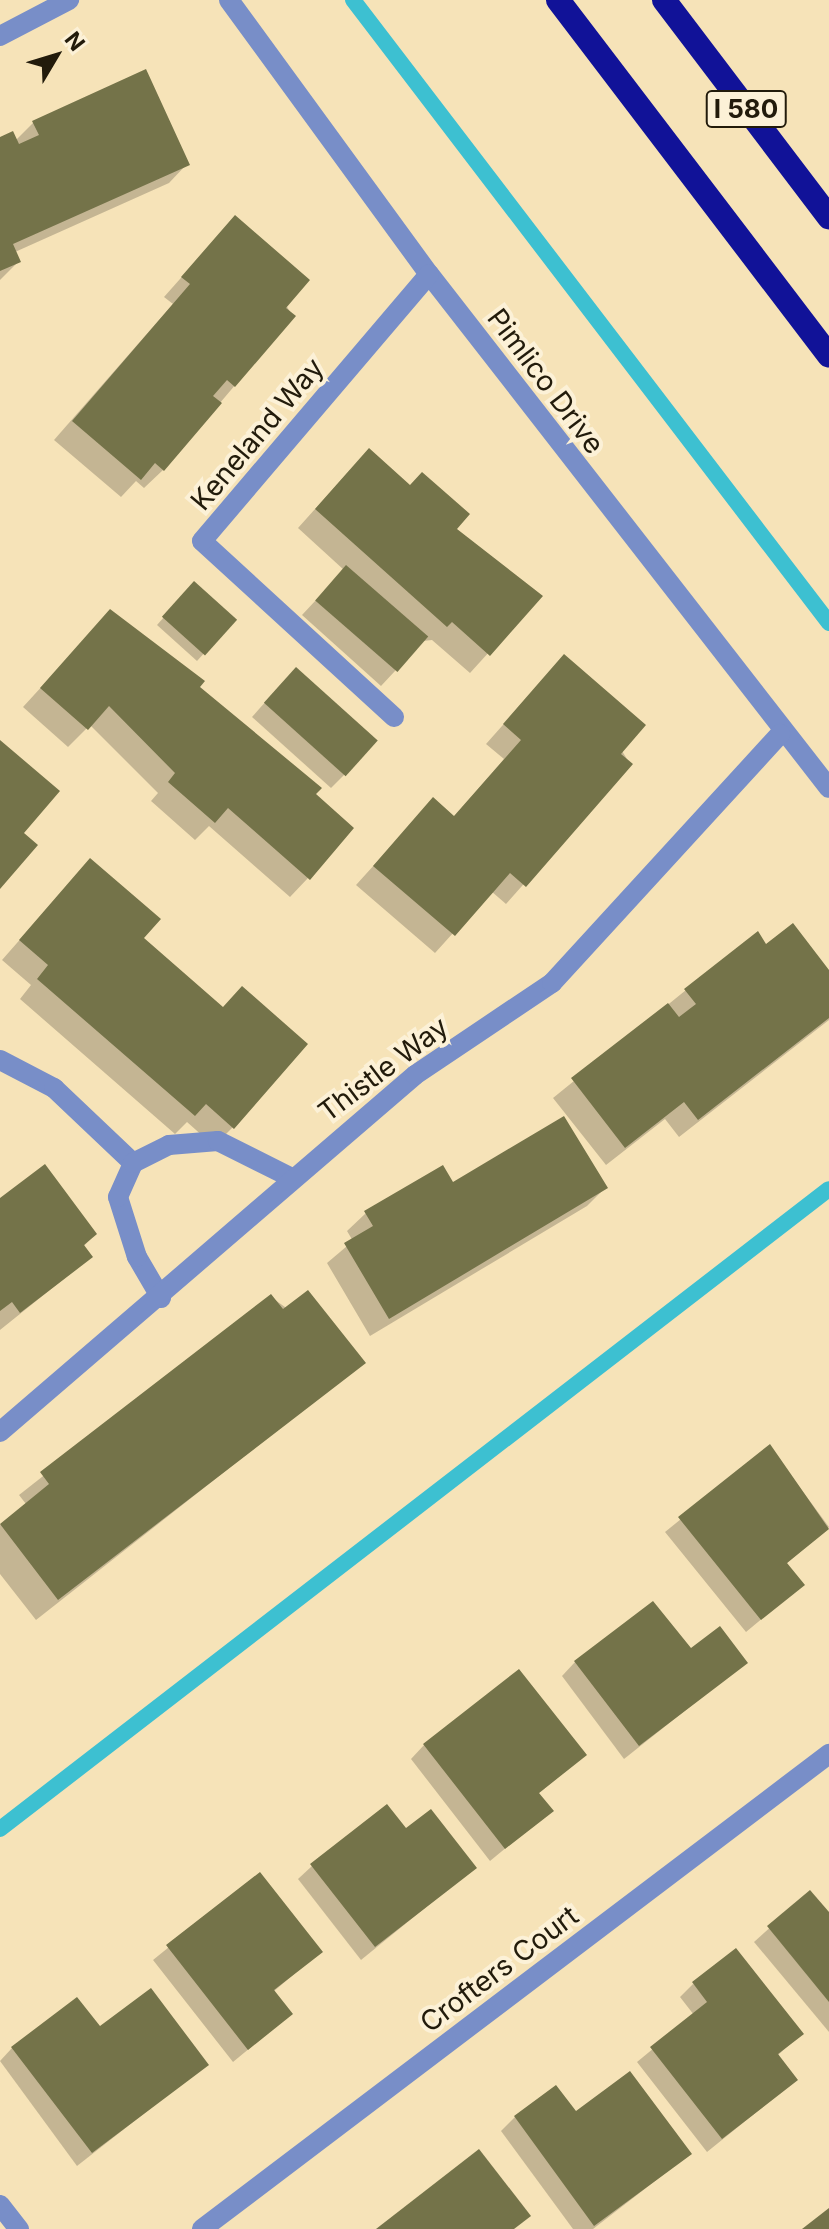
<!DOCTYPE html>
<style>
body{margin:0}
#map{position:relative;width:829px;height:2229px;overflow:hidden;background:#f6e3b8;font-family:Inter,sans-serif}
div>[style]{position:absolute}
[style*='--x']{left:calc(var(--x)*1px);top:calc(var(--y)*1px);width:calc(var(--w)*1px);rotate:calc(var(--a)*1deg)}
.shadow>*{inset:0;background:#0003}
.stream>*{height:16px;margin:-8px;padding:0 8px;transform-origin:8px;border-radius:8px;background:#3dc0d1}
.building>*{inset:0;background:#747349;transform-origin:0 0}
.street>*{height:20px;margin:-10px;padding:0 10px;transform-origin:10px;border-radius:10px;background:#788ec8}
.highway>*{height:24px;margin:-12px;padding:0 12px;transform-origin:12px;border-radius:12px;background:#111298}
span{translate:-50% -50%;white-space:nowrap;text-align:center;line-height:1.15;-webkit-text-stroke:8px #fcf1d7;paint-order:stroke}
.shield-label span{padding:2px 6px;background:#fcf1d7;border:2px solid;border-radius:6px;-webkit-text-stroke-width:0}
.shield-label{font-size:26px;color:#221b0b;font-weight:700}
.street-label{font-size:28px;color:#221b0b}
.north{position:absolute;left:16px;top:16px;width:80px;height:80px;-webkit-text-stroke:6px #fcf1d7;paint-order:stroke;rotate:52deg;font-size:22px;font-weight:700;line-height:32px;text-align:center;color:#221b0b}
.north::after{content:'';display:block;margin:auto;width:28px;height:36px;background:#221b0b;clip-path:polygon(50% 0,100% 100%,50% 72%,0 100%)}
</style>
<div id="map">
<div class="shadow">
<div style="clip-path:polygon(34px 122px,187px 164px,169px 183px,15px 252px,19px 261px,0 280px,0 139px,15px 141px)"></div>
<div style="clip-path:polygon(235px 217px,293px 317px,163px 470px,144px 488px,136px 481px,121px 497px,54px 440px,173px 304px,164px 297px)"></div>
<div style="clip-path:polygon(350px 470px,454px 529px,540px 596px,470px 673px,432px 640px,423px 641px,381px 686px,302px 615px,344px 570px,298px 528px)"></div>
<div style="clip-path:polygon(187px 591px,234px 620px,197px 661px,157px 625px)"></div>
<div style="clip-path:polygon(110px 612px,314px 794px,308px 878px,290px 897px,209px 826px,195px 840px,151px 801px,158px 793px,90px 725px,68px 747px,23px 707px)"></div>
<div style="clip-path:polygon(564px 656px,630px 764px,506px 904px,491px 891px,435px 953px,356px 885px,433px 800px,453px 818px,504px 759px,486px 744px)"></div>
<div style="clip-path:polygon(282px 683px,345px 774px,331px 788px,252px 717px)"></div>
<div style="clip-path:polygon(90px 860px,141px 938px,233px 1127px,214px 1146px,187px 1122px,175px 1134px,20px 999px,31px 985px,2px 960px)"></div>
<div style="clip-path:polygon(766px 947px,829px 973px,829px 1020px,679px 1137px,665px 1119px,606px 1165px,553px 1098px,686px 990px)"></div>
<div style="clip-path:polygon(452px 1185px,605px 1188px,587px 1206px,370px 1336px,327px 1263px,353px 1241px,347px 1231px,366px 1213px)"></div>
<div style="clip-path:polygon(0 1201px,95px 1234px,83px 1247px,91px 1257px,0 1330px)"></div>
<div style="clip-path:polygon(271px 1297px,363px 1363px,36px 1620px,0 1574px,0 1525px,26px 1504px,19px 1495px)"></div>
<div style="clip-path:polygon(770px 1447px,829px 1527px,786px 1564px,802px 1585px,746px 1632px,665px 1532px)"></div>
<div style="clip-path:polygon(690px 1651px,745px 1663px,624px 1759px,562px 1676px,575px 1662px)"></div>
<div style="clip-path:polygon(424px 1745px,585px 1755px,538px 1794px,551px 1811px,490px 1861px,411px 1759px)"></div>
<div style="clip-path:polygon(406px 1831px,474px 1868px,361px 1960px,298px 1879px,312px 1866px)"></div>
<div style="clip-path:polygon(259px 1874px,320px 1952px,273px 1992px,291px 2014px,233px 2062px,153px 1960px)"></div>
<div style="clip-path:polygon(810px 1892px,829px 1915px,829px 2032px,754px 1942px)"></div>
<div style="clip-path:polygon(693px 1984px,801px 2034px,777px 2056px,796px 2080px,707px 2152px,637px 2062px,694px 2015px,680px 1997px)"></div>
<div style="clip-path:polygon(100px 2029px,206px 2065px,77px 2166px,0 2061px,12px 2048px)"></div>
<div style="clip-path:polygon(575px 2114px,690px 2154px,593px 2229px,573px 2229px,501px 2131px,515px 2117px)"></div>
</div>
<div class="stream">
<div style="--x:353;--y:0;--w:784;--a:52.62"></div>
<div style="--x:0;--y:1829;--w:1047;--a:-37.67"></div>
</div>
<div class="building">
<div style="clip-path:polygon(146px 69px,190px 165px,13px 244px,21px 262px,0 271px,0 137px,13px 131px,19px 144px,39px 135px,32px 121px)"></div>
<div style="clip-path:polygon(235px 215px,310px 280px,286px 308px,296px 316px,235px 387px,227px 380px,213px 396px,222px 403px,164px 471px,155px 463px,141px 480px,72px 421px,190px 284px,181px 277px)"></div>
<div style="clip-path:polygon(369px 448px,410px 485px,422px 472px,470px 514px,457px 529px,543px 596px,490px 656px,452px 622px,447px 627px,315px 509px)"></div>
<div style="left:346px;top:565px;width:109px;height:47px;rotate:41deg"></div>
<div style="left:194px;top:581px;width:58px;height:48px;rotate:42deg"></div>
<div style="clip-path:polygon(110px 609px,205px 681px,200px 687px,322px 788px,316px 794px,354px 828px,310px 880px,228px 808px,215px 823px,168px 782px,175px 773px,109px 706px,88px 730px,40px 688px)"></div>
<div style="clip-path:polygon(564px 654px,646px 725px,621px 754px,633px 764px,526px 887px,510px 873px,455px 936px,373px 866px,433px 797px,454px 816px,521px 740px,503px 724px)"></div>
<div style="left:296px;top:667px;width:110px;height:48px;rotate:42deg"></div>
<div style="clip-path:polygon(0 740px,60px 791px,24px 833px,38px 845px,0 889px)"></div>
<div style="clip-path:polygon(90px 858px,161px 919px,144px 938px,223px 1007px,242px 986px,308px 1044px,234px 1129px,206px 1104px,195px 1116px,37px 979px,48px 965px,19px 940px)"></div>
<div style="clip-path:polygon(793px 923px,829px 970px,829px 1018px,698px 1120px,684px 1102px,625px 1148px,571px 1078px,668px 1003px,679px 1017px,696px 1004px,684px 989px,758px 931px,766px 944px)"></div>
<div style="clip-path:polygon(564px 1116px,608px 1188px,389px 1319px,344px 1243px,373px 1226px,364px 1211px,443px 1165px,453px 1182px)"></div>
<div style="clip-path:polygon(45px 1164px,97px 1234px,84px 1245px,93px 1257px,20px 1313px,12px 1302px,0 1311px,0 1198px)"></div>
<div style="clip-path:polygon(308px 1290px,366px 1363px,58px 1600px,0 1524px,49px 1484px,40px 1472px,271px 1294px,283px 1309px)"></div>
<div style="clip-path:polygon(770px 1444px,829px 1529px,787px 1563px,805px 1585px,761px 1620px,678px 1517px)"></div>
<div style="clip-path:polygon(653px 1601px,691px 1648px,720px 1626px,748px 1663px,639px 1746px,574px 1661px)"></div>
<div style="clip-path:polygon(519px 1669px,587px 1755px,539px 1793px,554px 1811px,505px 1849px,423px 1744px)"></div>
<div style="clip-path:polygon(387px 1804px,406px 1828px,431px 1809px,477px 1868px,375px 1947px,310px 1864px)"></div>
<div style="clip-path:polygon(260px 1872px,323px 1952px,274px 1990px,293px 2014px,248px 2050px,166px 1945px)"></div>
<div style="clip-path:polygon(810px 1890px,829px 1912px,829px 2002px,767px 1926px)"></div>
<div style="clip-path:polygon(736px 1948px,804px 2034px,778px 2054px,798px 2080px,722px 2139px,650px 2047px,707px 2002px,692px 1982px)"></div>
<div style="clip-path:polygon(151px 1988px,209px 2065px,92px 2153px,11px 2047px,77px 1997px,100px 2026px)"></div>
<div style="clip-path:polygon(630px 2071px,692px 2154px,594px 2226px,514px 2116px,556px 2085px,576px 2111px)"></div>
<div style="clip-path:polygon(479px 2149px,531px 2216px,514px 2229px,376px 2229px)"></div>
<div style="clip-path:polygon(829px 2208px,829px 2229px,802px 2229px)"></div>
</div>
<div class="street">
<div style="--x:229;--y:0;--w:339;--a:53.9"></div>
<div style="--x:429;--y:274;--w:651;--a:52.11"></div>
<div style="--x:0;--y:36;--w:78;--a:-27.6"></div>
<div style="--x:394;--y:717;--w:260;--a:-137.5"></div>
<div style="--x:202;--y:541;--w:350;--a:-49.6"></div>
<div style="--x:0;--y:1060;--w:61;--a:27.4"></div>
<div style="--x:54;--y:1088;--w:109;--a:43.5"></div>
<div style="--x:161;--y:1298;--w:48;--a:-120.3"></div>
<div style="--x:137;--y:1257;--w:63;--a:-107.6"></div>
<div style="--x:118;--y:1197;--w:37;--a:-66"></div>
<div style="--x:133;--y:1163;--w:40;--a:-26.6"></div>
<div style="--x:169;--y:1145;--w:49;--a:-4.7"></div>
<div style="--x:218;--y:1141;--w:83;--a:26.6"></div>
<div style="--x:0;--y:1432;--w:547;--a:-40.7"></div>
<div style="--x:415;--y:1075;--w:165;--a:-33.9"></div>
<div style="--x:552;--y:983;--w:338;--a:-47.5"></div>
<div style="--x:0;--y:2205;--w:31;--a:52"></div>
<div style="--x:202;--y:2229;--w:787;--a:-37.15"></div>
</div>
<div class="highway">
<div style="--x:558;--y:0;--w:447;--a:52.7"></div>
<div style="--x:664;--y:0;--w:273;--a:52.8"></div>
</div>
<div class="shield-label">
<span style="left:746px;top:109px">I 580</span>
</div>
<div class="street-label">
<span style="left:546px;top:381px;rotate:53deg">Pimlico Drive</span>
<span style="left:257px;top:434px;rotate:-50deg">Keneland Way</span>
<span style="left:383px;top:1069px;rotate:-37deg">Thistle Way</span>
<span style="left:499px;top:1969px;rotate:-37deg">Crofters Court</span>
</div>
<div class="north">N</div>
</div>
